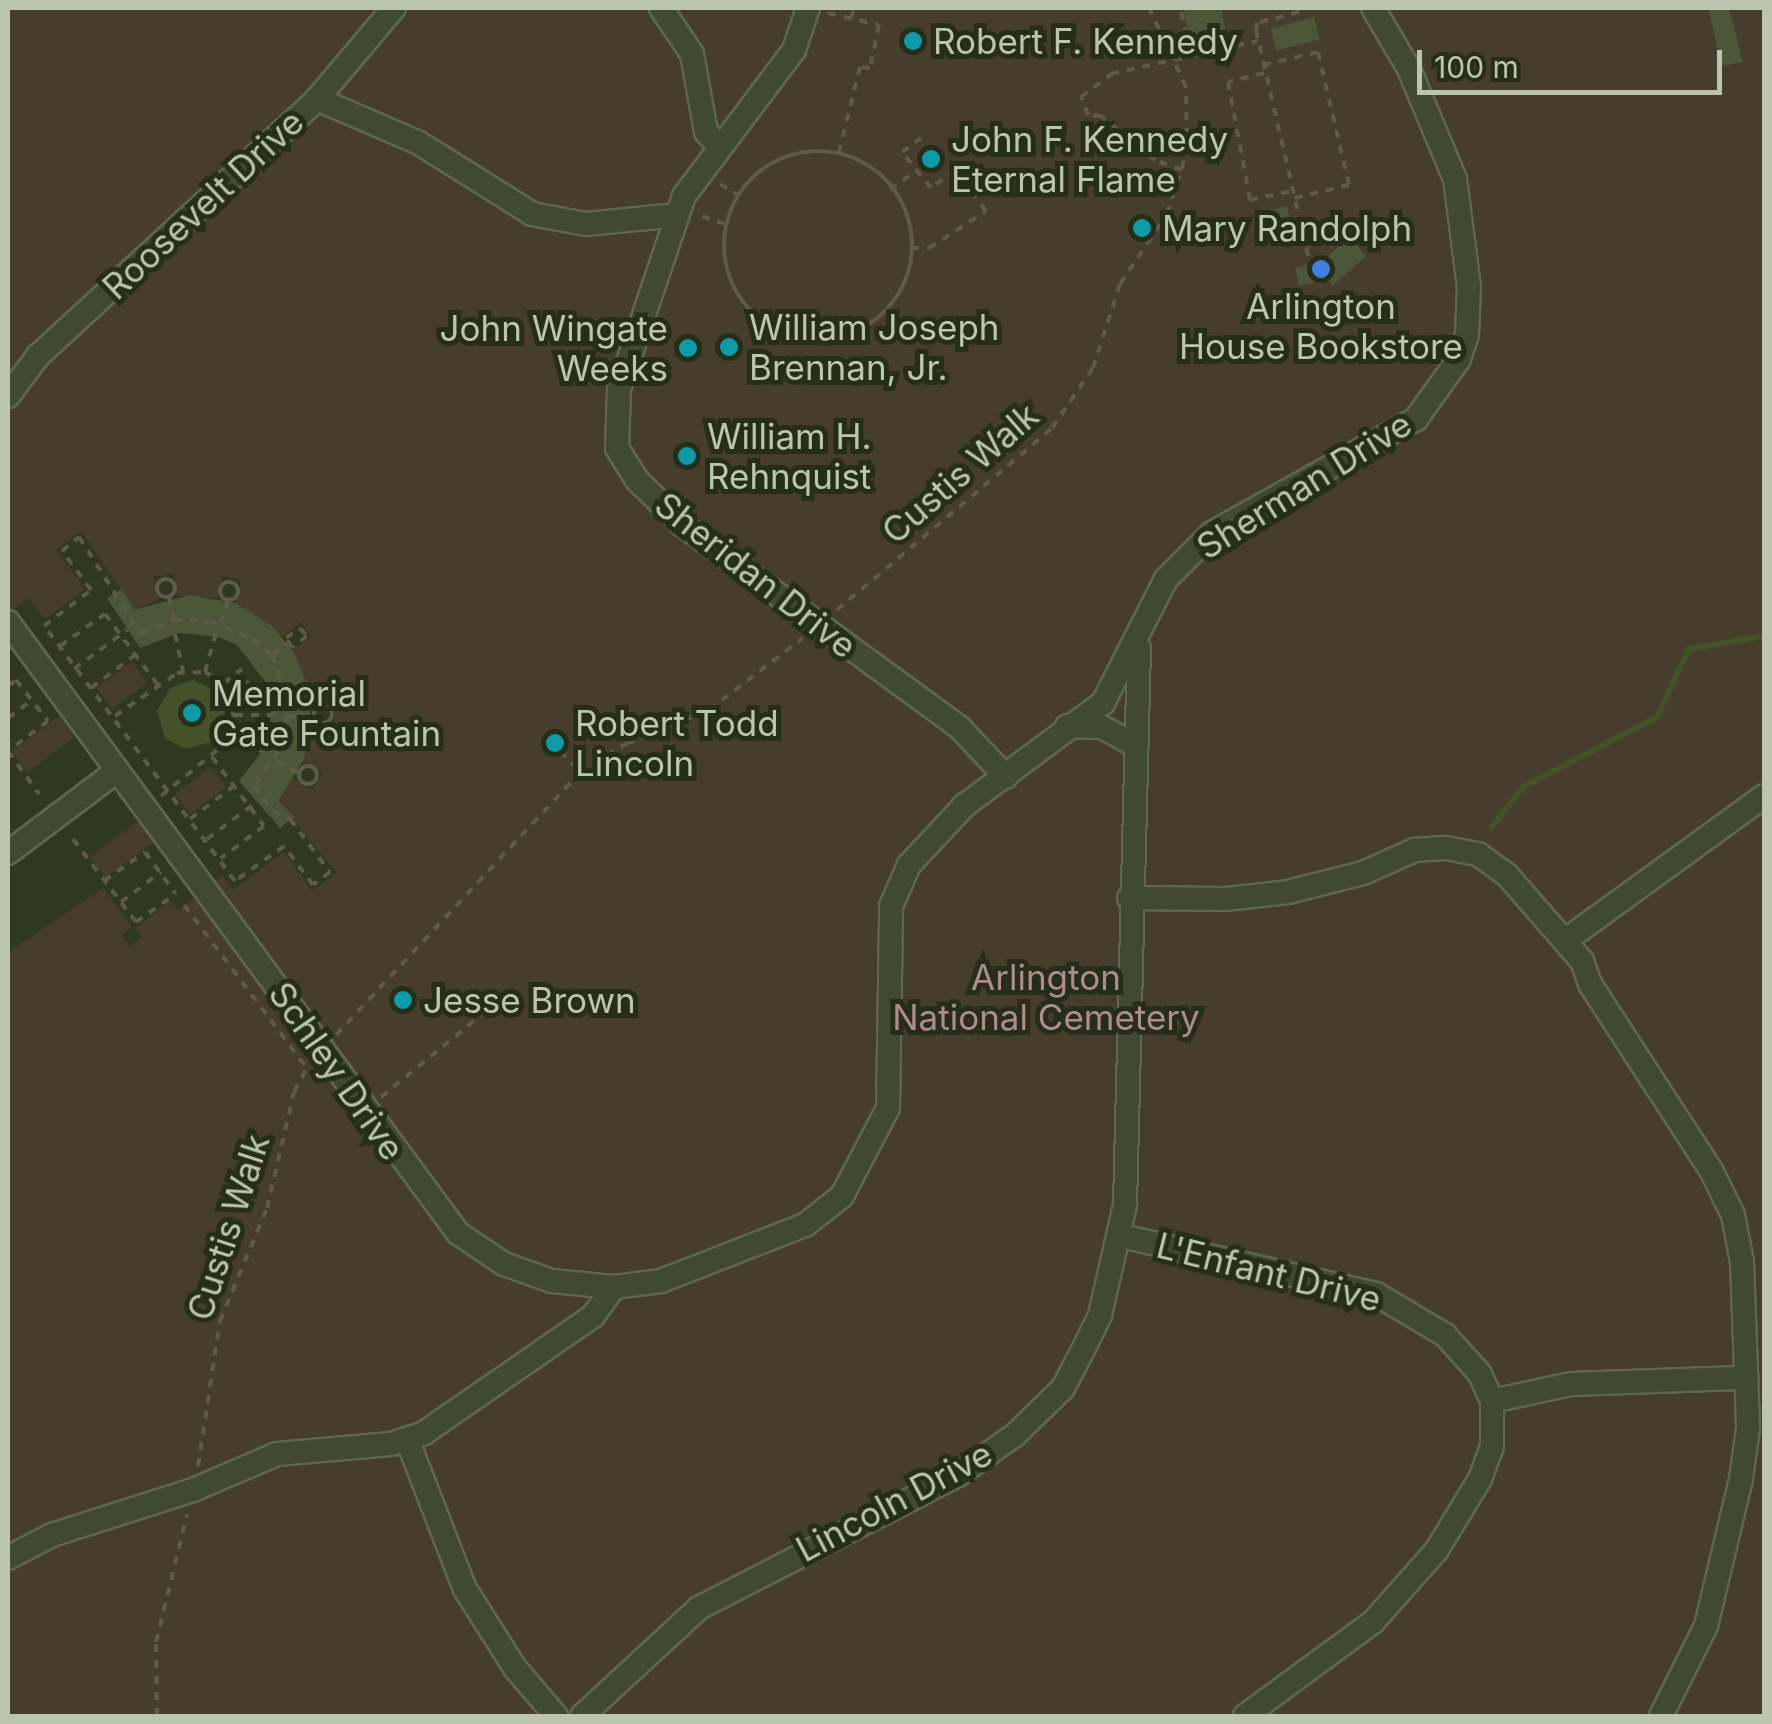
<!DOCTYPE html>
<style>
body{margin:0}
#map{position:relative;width:1772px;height:1724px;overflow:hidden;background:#303820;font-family:Inter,sans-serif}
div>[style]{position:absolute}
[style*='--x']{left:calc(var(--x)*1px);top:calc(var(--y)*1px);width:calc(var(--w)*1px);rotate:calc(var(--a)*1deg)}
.green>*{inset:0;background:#463d2c;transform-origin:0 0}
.water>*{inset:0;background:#445229}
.stream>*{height:6px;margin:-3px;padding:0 3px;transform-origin:3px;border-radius:3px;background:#445229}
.building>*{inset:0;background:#4c5639;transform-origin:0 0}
.path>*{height:4px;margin-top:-2px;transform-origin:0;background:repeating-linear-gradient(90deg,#5e5b48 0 8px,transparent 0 16px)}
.path>.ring{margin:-2px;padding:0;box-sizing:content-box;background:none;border:4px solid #5e5b48;border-radius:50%}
.roads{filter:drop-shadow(2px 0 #5f6651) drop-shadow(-2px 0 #5f6651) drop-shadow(0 2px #5f6651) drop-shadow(0 -2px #5f6651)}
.minor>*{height:22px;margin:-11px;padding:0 11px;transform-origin:11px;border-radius:11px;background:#414834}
.dots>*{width:28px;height:28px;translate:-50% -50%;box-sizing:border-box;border:5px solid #262d19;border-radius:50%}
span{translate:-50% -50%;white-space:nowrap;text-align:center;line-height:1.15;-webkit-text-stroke:10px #262d19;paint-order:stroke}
.poi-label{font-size:35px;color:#bcc5ae}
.left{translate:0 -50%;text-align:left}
.right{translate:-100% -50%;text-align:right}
.street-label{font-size:35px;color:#bcc5ae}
.park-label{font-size:35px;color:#b08c8c}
.frame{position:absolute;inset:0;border:10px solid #bcc5ae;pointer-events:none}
.scale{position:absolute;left:1417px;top:50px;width:305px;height:45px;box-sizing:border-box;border:5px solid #bcc5ae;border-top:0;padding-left:12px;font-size:30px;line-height:35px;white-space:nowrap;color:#bcc5ae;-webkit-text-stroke:8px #262d19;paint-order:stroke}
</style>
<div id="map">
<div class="green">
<div style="clip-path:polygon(8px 8px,1764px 8px,1764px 1715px,8px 1716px,8px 953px,103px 888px,132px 927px,121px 935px,130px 947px,142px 937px,135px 928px,171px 901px,178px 910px,222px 875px,233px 890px,284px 852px,312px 891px,337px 873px,277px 800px,293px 778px,313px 790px,323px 772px,302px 762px,311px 724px,335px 725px,334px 704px,311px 705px,292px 650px,311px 637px,301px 622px,283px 637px,235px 603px,242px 581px,223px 575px,217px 598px,177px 596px,174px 573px,153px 577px,159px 600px,134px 610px,81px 531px,56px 550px,85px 589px,45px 619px,28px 598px,8px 613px)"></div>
<div style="left:132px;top:662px;width:26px;height:44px;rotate:54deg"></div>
<div style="left:59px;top:716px;width:26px;height:59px;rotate:53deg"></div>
<div style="left:211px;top:767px;width:25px;height:45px;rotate:53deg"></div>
<div style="left:138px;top:821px;width:26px;height:60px;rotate:53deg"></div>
</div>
<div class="water">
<div style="clip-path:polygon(249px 673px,221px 694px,226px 721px,213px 742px,185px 749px,165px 738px,157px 711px,170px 688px,193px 680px,220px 693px)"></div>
</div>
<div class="stream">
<div style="--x:1492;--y:827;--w:51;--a:-52.2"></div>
<div style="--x:1523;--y:787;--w:151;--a:-27.6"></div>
<div style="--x:1657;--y:717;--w:75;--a:-64.8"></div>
<div style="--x:1689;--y:649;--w:76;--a:-9.8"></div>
</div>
<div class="building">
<div style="clip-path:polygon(1183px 8px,1221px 8px,1227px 40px,1192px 48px)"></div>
<div style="clip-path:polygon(1708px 8px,1729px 8px,1743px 62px,1722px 66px)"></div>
<div style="left:1314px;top:17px;width:23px;height:45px;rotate:75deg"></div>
<div style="left:1287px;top:206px;width:23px;height:30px;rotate:77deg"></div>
<div style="clip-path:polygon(1349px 237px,1366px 256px,1333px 286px,1327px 280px,1299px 286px,1295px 268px,1323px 261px)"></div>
<div style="clip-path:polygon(122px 589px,134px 610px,189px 595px,235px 603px,272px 626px,294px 652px,309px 689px,311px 728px,303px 761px,278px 801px,294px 817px,280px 828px,239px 781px,270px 741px,271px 689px,237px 645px,219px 637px,179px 633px,140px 648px,107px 598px)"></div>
</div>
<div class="path">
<div style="--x:423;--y:8;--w:27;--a:0"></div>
<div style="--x:1297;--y:8;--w:4;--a:63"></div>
<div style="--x:1299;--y:12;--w:43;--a:165.3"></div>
<div style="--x:1257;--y:23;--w:7;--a:98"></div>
<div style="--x:1256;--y:30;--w:240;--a:77"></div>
<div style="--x:1181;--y:12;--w:44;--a:76.9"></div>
<div style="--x:828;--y:13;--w:52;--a:13.2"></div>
<div style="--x:879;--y:25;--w:44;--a:101.8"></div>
<div style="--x:870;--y:68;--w:10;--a:-174"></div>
<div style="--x:860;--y:67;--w:88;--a:103.9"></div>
<div style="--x:851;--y:18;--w:10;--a:-73"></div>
<div style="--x:1263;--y:65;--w:57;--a:-13.3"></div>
<div style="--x:1318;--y:52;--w:137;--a:76.9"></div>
<div style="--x:1349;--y:185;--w:57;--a:166.7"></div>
<div style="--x:1264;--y:73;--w:37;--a:166"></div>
<div style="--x:1228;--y:82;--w:120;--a:79.4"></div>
<div style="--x:1250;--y:200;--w:43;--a:-12.1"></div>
<div class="ring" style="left:724px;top:151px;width:184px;height:184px"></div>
<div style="--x:1182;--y:170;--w:29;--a:-160"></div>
<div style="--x:1155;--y:160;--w:70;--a:-140.8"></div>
<div style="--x:1101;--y:116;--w:13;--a:-176"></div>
<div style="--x:1088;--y:115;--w:19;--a:-111"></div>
<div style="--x:1081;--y:97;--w:38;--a:-37"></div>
<div style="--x:1111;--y:74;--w:150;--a:-12.7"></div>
<div style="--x:720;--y:184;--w:21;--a:31"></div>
<div style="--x:890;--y:190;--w:34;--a:-37"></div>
<div style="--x:702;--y:216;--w:24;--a:19"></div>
<div style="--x:1305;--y:246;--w:24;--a:-15"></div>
<div style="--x:1328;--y:240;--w:12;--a:55"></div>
<div style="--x:911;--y:248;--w:18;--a:0"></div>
<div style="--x:929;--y:248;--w:68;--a:-33"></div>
<div style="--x:986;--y:211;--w:51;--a:-127.1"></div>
<div style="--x:955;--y:170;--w:30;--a:143"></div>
<div style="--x:931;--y:188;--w:46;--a:-128.9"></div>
<div style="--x:902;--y:152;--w:29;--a:-36"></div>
<div style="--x:79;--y:537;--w:115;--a:57.4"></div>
<div style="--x:141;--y:634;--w:36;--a:-23"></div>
<div style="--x:174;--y:620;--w:36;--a:2"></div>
<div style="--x:210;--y:621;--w:47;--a:22.7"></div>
<div style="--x:253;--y:639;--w:25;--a:40"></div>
<div style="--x:272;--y:655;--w:46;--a:70.8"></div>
<div style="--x:287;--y:698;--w:40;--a:90"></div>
<div style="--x:287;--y:738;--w:58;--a:124.5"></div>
<div style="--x:254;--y:786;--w:31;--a:53"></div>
<div style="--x:273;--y:811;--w:19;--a:25"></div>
<div style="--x:290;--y:819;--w:66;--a:53"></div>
<div style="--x:330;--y:872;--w:21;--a:143"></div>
<div style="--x:313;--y:885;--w:49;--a:-126.6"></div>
<div style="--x:284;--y:846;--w:60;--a:144.5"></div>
<div style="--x:235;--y:881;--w:319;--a:-126.8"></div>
<div style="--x:44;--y:626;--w:59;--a:-37.5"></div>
<div style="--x:91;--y:590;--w:49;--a:-126.6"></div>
<div style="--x:62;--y:551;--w:22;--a:-39"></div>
<div class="ring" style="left:157px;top:579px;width:14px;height:14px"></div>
<div class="ring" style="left:220px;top:582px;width:14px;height:14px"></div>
<div style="--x:169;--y:597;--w:24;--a:78"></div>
<div style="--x:837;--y:610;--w:282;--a:-40.2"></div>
<div style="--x:1052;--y:428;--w:73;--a:-55.7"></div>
<div style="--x:1093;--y:368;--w:88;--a:-72.2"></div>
<div style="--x:1120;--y:284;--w:84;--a:-56.1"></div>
<div style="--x:1167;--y:214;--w:65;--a:-72.1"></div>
<div style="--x:1187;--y:152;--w:65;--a:-90.9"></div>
<div style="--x:1186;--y:87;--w:87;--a:-115.1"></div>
<div style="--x:221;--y:623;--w:24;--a:-73"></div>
<div style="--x:300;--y:628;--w:11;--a:49"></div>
<div style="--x:307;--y:636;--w:19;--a:144"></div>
<div style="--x:292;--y:647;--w:11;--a:-124"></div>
<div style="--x:286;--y:638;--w:17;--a:-36"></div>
<div style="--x:175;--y:634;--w:38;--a:78"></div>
<div style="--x:60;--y:646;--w:55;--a:-35.4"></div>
<div style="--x:105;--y:614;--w:89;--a:53.3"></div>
<div style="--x:272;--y:655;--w:20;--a:-37"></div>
<div style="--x:74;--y:669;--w:66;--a:-36.3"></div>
<div style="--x:205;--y:672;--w:41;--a:-74.2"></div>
<div style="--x:8;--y:686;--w:10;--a:-37"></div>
<div style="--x:16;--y:680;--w:52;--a:52"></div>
<div style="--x:48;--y:721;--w:50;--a:143.1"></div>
<div style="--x:91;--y:688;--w:55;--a:-36.9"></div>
<div class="ring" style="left:314px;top:705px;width:14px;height:14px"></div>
<div style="--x:235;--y:715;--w:43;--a:0"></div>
<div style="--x:115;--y:716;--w:75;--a:-34.7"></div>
<div style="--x:177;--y:673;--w:28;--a:-2"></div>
<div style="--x:205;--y:672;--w:22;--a:30"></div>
<div style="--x:224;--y:683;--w:23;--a:-38"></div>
<div style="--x:288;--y:717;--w:25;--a:0"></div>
<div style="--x:8;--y:718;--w:30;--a:-37"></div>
<div style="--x:231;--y:735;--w:38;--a:28"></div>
<div style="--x:8;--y:751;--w:53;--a:54.2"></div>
<div style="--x:560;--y:751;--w:29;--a:46"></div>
<div style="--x:212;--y:757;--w:86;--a:53"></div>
<div style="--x:264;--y:826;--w:54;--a:143.3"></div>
<div style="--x:277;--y:761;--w:24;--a:30"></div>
<div class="ring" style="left:299px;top:766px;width:14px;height:14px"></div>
<div style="--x:161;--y:796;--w:84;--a:-39.2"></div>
<div style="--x:226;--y:743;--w:24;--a:-71"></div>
<div style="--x:234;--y:720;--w:24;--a:-99"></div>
<div style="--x:230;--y:696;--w:26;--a:-37"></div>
<div style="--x:190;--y:819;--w:55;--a:-36.9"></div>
<div style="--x:73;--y:839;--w:104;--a:52.8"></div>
<div style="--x:136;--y:922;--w:49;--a:-35"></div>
<div style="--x:207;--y:839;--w:60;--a:-36.9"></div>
<div style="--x:104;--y:881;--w:50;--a:-35.3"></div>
<div style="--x:145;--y:852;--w:51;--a:53.8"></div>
<div style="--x:121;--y:902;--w:50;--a:-36.9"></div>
<div style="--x:184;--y:905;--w:203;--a:53"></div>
<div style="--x:336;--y:1035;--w:359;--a:-47.1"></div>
<div style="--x:580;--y:772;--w:54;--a:-31.3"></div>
<div style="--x:626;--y:744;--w:90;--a:-22.3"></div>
<div style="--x:709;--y:710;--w:118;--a:-37.5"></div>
<div style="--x:381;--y:1097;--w:171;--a:-39.3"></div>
<div style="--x:198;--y:1466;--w:147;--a:-81.4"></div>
<div style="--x:220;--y:1321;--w:122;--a:-67.4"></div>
<div style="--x:267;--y:1208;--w:119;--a:-76.9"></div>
<div style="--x:294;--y:1092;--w:32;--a:-62"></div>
<div style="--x:157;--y:1716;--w:74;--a:-90.8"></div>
<div style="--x:156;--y:1642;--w:131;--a:-76.3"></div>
</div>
<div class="roads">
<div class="minor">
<div style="--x:661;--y:8;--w:55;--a:56"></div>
<div style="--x:692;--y:54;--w:79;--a:79.8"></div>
<div style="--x:706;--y:132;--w:18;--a:47"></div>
<div style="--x:808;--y:8;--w:44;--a:108.4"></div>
<div style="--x:794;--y:50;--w:183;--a:127"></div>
<div style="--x:684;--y:196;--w:204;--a:108.6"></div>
<div style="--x:619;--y:389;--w:59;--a:91.9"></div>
<div style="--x:617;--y:448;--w:39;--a:58"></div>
<div style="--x:638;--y:481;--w:63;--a:44.4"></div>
<div style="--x:683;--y:525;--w:343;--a:36.2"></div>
<div style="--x:960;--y:728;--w:67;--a:46.8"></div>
<div style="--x:317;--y:99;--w:111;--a:23.3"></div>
<div style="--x:419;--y:143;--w:133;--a:32.1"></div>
<div style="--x:532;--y:214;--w:55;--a:10.5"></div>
<div style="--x:586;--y:224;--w:92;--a:-5.6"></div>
<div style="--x:8;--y:396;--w:50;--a:-53.1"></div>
<div style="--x:38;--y:356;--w:379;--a:-42.6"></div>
<div style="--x:317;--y:99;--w:119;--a:-49.8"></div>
<div style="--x:8;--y:622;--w:759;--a:53.63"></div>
<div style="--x:458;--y:1233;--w:55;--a:34"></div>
<div style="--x:504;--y:1264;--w:51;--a:19.5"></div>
<div style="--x:552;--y:1281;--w:62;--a:5.5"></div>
<div style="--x:614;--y:1287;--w:47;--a:-7.3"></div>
<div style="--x:661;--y:1281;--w:155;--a:-21.3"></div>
<div style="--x:805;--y:1225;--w:47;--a:-38.1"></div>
<div style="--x:842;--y:1196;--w:99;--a:-62.4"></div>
<div style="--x:888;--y:1108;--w:202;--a:-89.1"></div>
<div style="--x:891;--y:906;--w:45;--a:-66.3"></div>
<div style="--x:909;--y:865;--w:82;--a:-47"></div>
<div style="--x:965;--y:805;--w:172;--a:-36.5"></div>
<div style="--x:1103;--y:703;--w:139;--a:-63.1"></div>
<div style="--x:1166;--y:579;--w:65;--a:-45"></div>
<div style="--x:1212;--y:533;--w:234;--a:-29.2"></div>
<div style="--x:1416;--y:419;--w:74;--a:-54.4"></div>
<div style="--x:1459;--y:359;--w:26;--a:-72"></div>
<div style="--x:1467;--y:334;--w:47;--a:-87.6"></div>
<div style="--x:1469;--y:287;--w:109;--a:-97.4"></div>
<div style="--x:1455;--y:179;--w:119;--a:-112.7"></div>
<div style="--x:1409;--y:69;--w:71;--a:-120.5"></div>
<div style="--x:1067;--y:726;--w:35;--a:2"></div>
<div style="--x:1102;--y:727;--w:35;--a:29"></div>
<div style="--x:8;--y:853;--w:136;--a:-37"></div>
<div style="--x:1129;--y:898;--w:97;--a:0.6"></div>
<div style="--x:1226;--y:899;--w:62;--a:-6.4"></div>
<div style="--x:1288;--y:892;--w:77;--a:-14.2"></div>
<div style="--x:1363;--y:873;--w:57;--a:-23.9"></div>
<div style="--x:1415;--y:850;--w:31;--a:-4"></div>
<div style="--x:1446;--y:848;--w:33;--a:11"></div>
<div style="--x:1478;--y:854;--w:36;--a:36"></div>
<div style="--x:1507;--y:875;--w:114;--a:48.9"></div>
<div style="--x:1582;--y:961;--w:24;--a:71"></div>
<div style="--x:1590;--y:984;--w:224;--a:57"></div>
<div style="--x:1712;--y:1172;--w:48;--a:64"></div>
<div style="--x:1733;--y:1215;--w:48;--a:79.2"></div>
<div style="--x:1742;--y:1262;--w:167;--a:87.9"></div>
<div style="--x:1748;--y:1429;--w:50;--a:98"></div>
<div style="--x:1741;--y:1479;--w:151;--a:103.4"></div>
<div style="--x:1706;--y:1626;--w:101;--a:116.6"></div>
<div style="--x:1566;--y:940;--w:245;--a:-36"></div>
<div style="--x:1121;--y:1236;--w:262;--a:12.8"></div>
<div style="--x:1376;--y:1294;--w:80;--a:30.7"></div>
<div style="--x:1445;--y:1335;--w:52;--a:48.1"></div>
<div style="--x:1480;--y:1374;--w:30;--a:66"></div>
<div style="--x:1492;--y:1401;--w:45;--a:90"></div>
<div style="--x:1492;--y:1446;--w:35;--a:110"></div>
<div style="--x:1480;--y:1479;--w:84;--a:121.4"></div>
<div style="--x:1436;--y:1551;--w:95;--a:131.6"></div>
<div style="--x:1373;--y:1622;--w:159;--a:143.7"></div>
<div style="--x:1492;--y:1401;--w:81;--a:-12.1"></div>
<div style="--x:1571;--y:1384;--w:176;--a:-2"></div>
<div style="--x:407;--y:1439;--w:161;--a:68.9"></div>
<div style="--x:465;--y:1589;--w:93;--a:57.7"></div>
<div style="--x:515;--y:1668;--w:63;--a:49.5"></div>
<div style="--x:8;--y:1558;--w:50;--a:-27.6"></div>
<div style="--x:52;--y:1535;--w:148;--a:-17.7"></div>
<div style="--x:193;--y:1490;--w:91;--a:-23.2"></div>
<div style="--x:277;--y:1454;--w:114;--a:-5"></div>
<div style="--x:391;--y:1444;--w:35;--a:-18"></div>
<div style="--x:424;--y:1433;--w:206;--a:-34.7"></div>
<div style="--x:593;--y:1316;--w:36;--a:-54"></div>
<div style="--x:582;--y:1716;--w:159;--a:-42.7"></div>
<div style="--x:699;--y:1608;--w:291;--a:-27.2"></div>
<div style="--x:958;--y:1475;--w:70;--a:-35.1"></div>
<div style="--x:1015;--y:1435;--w:67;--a:-44.4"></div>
<div style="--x:1063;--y:1388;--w:45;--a:-62.3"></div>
<div style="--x:1084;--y:1348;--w:37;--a:-64"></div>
<div style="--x:1100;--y:1315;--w:113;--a:-77.2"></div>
<div style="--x:1125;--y:1205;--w:557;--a:-88.56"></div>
</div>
</div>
<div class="dots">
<div style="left:913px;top:41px;background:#0f9aa8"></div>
<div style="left:931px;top:159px;background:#0f9aa8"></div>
<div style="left:1142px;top:228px;background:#0f9aa8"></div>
<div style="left:1321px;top:269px;background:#3f7fe0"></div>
<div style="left:729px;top:347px;background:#0f9aa8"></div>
<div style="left:688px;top:348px;background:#0f9aa8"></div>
<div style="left:687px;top:456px;background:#0f9aa8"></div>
<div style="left:192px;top:713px;background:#0f9aa8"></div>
<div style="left:555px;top:743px;background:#0f9aa8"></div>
<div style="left:403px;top:1000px;background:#0f9aa8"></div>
</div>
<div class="poi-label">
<span class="left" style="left:933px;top:41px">Robert F. Kennedy</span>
<span class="left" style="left:951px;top:159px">John F. Kennedy<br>Eternal Flame</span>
<span class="left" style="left:1162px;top:228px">Mary Randolph</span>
<span style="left:1321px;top:326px">Arlington<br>House Bookstore</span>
<span class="left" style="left:749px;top:347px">William Joseph<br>Brennan, Jr.</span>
<span class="right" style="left:668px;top:348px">John Wingate<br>Weeks</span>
<span class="left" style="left:707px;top:456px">William H.<br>Rehnquist</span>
<span class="left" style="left:212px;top:713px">Memorial<br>Gate Fountain</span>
<span class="left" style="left:575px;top:743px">Robert Todd<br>Lincoln</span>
<span class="left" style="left:423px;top:1000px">Jesse Brown</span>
</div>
<div class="street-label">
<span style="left:203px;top:204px;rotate:-43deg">Roosevelt Drive</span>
<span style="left:960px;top:473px;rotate:-41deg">Custis Walk</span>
<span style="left:1304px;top:485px;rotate:-32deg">Sherman Drive</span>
<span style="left:756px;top:575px;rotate:38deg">Sheridan Drive</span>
<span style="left:337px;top:1071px;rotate:55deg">Schley Drive</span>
<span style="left:228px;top:1227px;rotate:-72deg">Custis Walk</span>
<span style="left:1269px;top:1272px;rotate:14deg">L'Enfant Drive</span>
<span style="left:894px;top:1501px;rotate:-28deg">Lincoln Drive</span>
</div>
<div class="park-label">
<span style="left:1046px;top:997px">Arlington<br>National Cemetery</span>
</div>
<div class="frame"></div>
<div class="scale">100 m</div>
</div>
